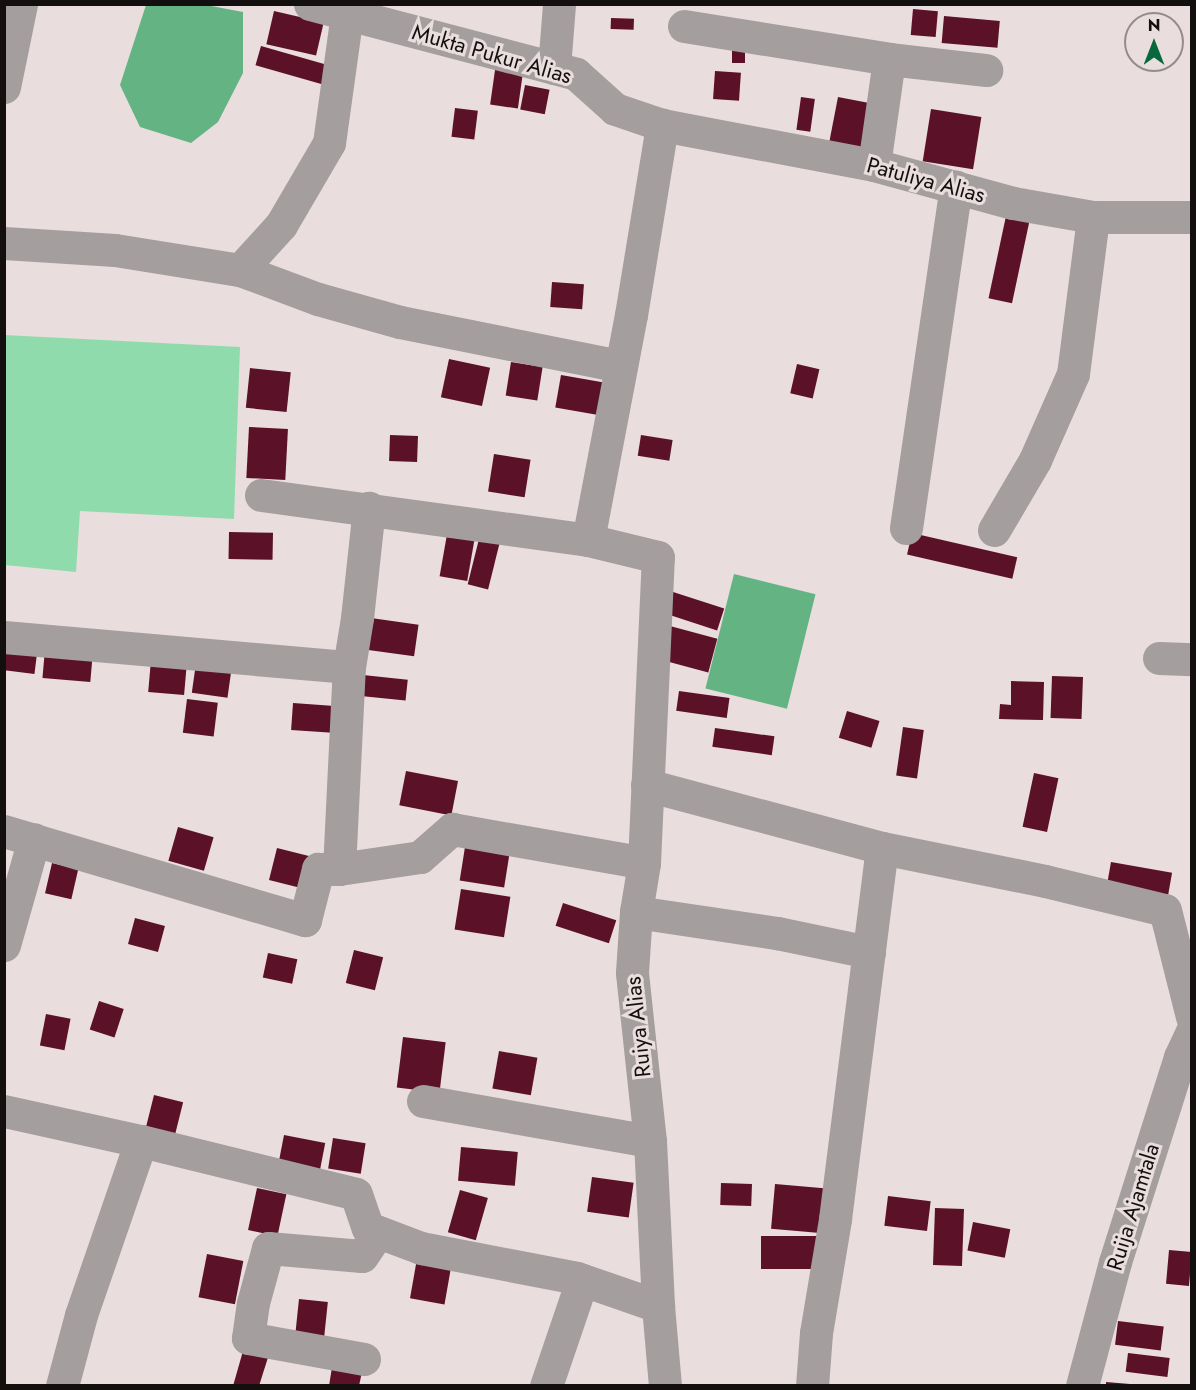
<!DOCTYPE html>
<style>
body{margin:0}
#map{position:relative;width:1196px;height:1390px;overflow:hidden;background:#eaddde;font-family:Jost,sans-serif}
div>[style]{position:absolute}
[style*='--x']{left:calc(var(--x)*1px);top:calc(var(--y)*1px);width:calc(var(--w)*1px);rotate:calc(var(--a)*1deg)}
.green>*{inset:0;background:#8fdbab}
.water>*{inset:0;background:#64b383;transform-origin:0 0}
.building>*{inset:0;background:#5b1127;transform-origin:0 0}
.minor>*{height:33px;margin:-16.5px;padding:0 16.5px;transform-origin:16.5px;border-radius:16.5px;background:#a49e9f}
span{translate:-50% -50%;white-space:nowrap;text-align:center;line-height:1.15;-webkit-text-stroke:6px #eaddde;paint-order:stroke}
.street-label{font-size:22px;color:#130f0f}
.frame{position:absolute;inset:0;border:6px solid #130f0f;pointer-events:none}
.north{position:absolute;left:1124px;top:12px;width:60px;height:60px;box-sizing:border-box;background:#eaddde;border:2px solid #948b8b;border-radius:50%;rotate:0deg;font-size:16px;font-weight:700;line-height:24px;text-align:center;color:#130f0f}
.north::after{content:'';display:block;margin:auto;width:21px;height:27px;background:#09683b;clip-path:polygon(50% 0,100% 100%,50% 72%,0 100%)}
</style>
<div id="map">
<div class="green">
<div style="clip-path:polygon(4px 335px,240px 347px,234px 519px,80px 511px,76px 572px,5px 565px)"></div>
</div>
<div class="water">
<div style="clip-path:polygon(146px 5px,206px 5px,243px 12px,243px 73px,218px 122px,191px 143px,140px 127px,120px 85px)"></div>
<div style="left:734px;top:574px;width:84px;height:118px;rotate:14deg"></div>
</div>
<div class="building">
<div style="left:913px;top:9px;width:25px;height:26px;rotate:5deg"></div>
<div style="left:274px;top:11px;width:51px;height:34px;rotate:13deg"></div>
<div style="left:944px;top:16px;width:56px;height:27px;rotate:5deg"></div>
<div style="left:611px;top:18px;width:23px;height:11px;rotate:2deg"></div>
<div style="left:732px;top:38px;width:13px;height:25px"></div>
<div style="left:261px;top:46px;width:72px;height:20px;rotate:16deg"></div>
<div style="left:496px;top:63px;width:28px;height:42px;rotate:8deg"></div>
<div style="left:715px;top:71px;width:26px;height:28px;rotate:4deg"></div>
<div style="left:525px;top:85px;width:25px;height:25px;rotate:11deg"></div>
<div style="left:801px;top:97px;width:14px;height:33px;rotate:8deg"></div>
<div style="left:838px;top:97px;width:33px;height:47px;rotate:11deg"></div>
<div style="left:455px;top:108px;width:23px;height:29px;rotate:7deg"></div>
<div style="left:931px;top:109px;width:51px;height:53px;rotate:9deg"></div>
<div style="left:1006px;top:216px;width:24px;height:84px;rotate:12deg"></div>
<div style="left:552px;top:282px;width:32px;height:25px;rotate:4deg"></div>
<div style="left:449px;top:359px;width:42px;height:39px;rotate:12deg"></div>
<div style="left:511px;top:362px;width:32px;height:34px;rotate:9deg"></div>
<div style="left:797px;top:364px;width:23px;height:30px;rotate:13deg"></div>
<div style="left:250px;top:368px;width:41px;height:40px;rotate:6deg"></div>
<div style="left:561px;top:375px;width:48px;height:33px;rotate:10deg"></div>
<div style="left:249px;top:427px;width:39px;height:51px;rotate:3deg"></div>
<div style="left:390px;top:435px;width:28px;height:26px;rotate:2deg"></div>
<div style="left:641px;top:435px;width:32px;height:21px;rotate:9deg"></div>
<div style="left:494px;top:454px;width:37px;height:38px;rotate:9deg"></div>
<div style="left:449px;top:523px;width:28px;height:54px;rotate:10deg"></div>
<div style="left:481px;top:531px;width:21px;height:55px;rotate:14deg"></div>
<div style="left:229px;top:532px;width:44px;height:27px;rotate:1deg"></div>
<div style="left:912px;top:533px;width:108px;height:22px;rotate:13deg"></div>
<div style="left:670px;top:591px;width:57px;height:23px;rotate:18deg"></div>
<div style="left:371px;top:618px;width:48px;height:32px;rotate:8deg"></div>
<div style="left:670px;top:626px;width:49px;height:35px;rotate:15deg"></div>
<div style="left:4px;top:643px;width:34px;height:27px;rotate:7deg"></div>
<div style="left:45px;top:649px;width:48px;height:29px;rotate:5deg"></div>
<div style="left:151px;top:660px;width:36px;height:32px;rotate:5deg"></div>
<div style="left:196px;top:663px;width:36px;height:30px;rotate:8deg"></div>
<div style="left:363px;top:675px;width:45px;height:21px;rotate:6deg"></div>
<div style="left:1052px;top:676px;width:31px;height:42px;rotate:2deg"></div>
<div style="clip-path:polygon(1011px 681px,1044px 682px,1043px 720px,999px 719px,1000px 704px,1011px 705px)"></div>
<div style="left:679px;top:691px;width:51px;height:20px;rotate:8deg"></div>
<div style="left:187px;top:699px;width:31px;height:34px;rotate:7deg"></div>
<div style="left:293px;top:703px;width:45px;height:27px;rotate:4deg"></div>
<div style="left:847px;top:711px;width:34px;height:28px;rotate:17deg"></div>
<div style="left:903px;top:727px;width:21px;height:49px;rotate:8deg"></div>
<div style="left:715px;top:728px;width:60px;height:19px;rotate:8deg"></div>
<div style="left:406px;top:771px;width:53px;height:35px;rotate:11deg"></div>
<div style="left:1034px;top:773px;width:25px;height:55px;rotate:12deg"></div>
<div style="left:178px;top:827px;width:37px;height:35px;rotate:16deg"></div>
<div style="left:465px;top:847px;width:45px;height:34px;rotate:9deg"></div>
<div style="left:277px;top:848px;width:41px;height:33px;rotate:14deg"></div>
<div style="left:1111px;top:862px;width:62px;height:33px;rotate:10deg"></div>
<div style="left:52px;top:863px;width:27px;height:31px;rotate:13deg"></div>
<div style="left:461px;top:889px;width:50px;height:41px;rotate:9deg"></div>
<div style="left:563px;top:903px;width:56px;height:24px;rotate:18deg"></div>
<div style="left:135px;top:918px;width:31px;height:27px;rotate:15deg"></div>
<div style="left:354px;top:950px;width:30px;height:34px;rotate:14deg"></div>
<div style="left:268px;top:953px;width:30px;height:25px;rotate:12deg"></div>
<div style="left:99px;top:1001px;width:26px;height:30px;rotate:18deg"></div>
<div style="left:46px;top:1014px;width:25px;height:32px;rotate:11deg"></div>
<div style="left:403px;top:1037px;width:43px;height:51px;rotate:7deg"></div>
<div style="left:499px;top:1051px;width:39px;height:38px;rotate:10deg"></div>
<div style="left:154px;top:1095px;width:30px;height:40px;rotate:14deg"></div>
<div style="left:284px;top:1135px;width:42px;height:27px;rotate:11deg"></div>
<div style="left:333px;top:1138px;width:33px;height:31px;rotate:9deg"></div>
<div style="left:461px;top:1147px;width:57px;height:34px;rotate:5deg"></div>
<div style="left:592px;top:1177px;width:42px;height:35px;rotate:8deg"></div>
<div style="left:721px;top:1183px;width:31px;height:22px;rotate:2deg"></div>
<div style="left:775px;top:1184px;width:52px;height:45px;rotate:5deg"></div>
<div style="left:257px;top:1188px;width:30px;height:43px;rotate:12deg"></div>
<div style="left:460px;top:1190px;width:29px;height:44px;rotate:16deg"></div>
<div style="left:888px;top:1196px;width:43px;height:30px;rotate:7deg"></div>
<div style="left:935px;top:1208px;width:29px;height:57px;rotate:2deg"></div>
<div style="left:973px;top:1222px;width:38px;height:29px;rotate:11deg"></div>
<div style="left:761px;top:1236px;width:56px;height:33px"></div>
<div style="left:1169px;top:1250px;width:23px;height:34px;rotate:5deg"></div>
<div style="left:418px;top:1253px;width:35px;height:46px;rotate:10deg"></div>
<div style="left:207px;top:1254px;width:37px;height:44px;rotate:11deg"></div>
<div style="left:299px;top:1299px;width:29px;height:42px;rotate:6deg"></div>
<div style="left:1118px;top:1321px;width:46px;height:24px;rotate:7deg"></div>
<div style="clip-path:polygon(245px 1344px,270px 1351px,259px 1386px,233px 1386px)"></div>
<div style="left:1128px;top:1353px;width:42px;height:19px;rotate:7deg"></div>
<div style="clip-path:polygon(333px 1361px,363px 1367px,359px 1386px,329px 1386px)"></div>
<div style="clip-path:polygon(1106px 1382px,1130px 1384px,1130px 1386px,1106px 1386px)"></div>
</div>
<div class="minor">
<div style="--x:310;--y:4;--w:275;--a:14.7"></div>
<div style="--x:576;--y:74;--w:52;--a:41.9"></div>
<div style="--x:615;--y:109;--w:50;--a:18.8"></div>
<div style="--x:662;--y:125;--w:216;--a:10.7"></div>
<div style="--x:874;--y:165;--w:144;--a:15.3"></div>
<div style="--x:1013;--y:203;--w:81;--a:9.9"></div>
<div style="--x:1093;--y:217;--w:99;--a:0"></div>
<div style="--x:684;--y:26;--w:208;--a:9.1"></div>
<div style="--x:889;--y:59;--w:98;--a:6.5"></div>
<div style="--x:554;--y:68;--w:64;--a:-85.5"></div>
<div style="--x:4;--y:87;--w:85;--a:-78.4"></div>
<div style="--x:874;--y:165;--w:107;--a:-81.9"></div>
<div style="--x:4;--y:243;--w:111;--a:3.6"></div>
<div style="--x:115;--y:250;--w:127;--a:9.1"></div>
<div style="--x:240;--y:270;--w:83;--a:20.4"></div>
<div style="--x:318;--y:299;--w:85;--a:15.7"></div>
<div style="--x:400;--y:322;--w:225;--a:11.3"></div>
<div style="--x:240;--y:270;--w:61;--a:-47.7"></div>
<div style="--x:281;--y:225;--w:95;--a:-59.7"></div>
<div style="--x:329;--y:143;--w:130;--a:-82.1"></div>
<div style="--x:261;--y:495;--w:330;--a:7.8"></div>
<div style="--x:906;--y:528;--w:345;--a:-81.7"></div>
<div style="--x:994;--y:530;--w:81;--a:-59.6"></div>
<div style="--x:1035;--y:460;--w:94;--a:-66.2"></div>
<div style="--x:1073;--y:374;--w:158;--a:-82.7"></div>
<div style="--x:4;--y:637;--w:346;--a:5"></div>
<div style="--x:1159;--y:658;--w:33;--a:2"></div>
<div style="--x:647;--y:785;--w:243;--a:15"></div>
<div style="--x:882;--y:848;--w:166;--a:11.4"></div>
<div style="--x:1045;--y:881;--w:123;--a:13.6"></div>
<div style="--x:1165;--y:910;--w:110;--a:75.8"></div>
<div style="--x:4;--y:831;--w:314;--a:16.5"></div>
<div style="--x:305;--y:920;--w:53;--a:-75.7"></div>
<div style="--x:318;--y:869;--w:21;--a:0"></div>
<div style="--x:339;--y:869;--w:82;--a:-8.4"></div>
<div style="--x:420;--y:857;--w:43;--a:-41.2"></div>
<div style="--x:452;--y:829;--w:195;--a:10"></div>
<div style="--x:644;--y:863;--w:50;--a:99.3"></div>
<div style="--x:636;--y:912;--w:61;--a:93.8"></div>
<div style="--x:632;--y:973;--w:169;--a:83.9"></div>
<div style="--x:650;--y:1141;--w:165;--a:87.2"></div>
<div style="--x:658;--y:1306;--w:80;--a:85"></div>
<div style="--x:644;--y:863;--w:306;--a:-87.4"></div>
<div style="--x:658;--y:557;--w:72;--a:-166.3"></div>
<div style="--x:588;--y:540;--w:229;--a:-79.2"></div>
<div style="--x:631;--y:315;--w:193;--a:-80.7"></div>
<div style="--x:339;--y:869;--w:202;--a:-87.2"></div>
<div style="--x:349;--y:667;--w:50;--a:-80.7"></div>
<div style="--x:357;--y:618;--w:111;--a:-83.8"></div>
<div style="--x:636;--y:912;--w:143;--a:8.5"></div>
<div style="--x:777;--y:933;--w:94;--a:11.7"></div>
<div style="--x:4;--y:945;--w:110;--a:-74.2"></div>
<div style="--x:423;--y:1101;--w:230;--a:10"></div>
<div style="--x:4;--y:1111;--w:140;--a:12.4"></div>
<div style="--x:141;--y:1141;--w:221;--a:13.8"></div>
<div style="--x:356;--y:1194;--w:36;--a:71"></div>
<div style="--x:368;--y:1228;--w:57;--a:20.7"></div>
<div style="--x:421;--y:1248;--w:159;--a:10.9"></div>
<div style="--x:577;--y:1278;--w:86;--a:19.1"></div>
<div style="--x:364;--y:1359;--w:118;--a:-169.7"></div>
<div style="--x:248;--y:1338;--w:35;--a:-82"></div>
<div style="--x:253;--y:1303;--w:57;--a:-74.7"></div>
<div style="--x:268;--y:1248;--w:94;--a:4.9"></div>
<div style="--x:362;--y:1256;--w:29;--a:-56"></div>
<div style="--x:62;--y:1386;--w:73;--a:-75"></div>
<div style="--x:81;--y:1315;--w:184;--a:-71"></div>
<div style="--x:546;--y:1386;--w:112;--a:-71.2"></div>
<div style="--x:812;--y:1386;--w:53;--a:-85.7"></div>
<div style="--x:816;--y:1333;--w:116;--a:-80.5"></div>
<div style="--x:835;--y:1219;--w:374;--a:-82.8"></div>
<div style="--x:1082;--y:1386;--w:128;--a:-75.1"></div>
<div style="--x:1115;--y:1262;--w:215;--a:-72.4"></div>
<div style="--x:1180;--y:1057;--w:29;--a:-65"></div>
</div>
<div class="street-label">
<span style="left:492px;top:54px;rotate:16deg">Mukta Pukur Alias</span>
<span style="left:926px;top:180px;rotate:15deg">Patuliya Alias</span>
<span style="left:638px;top:1027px;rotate:-96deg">Ruiya Alias</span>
<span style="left:1133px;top:1207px;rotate:-73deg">Ruija Ajamtala</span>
</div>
<div class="frame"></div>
<div class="north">N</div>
</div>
